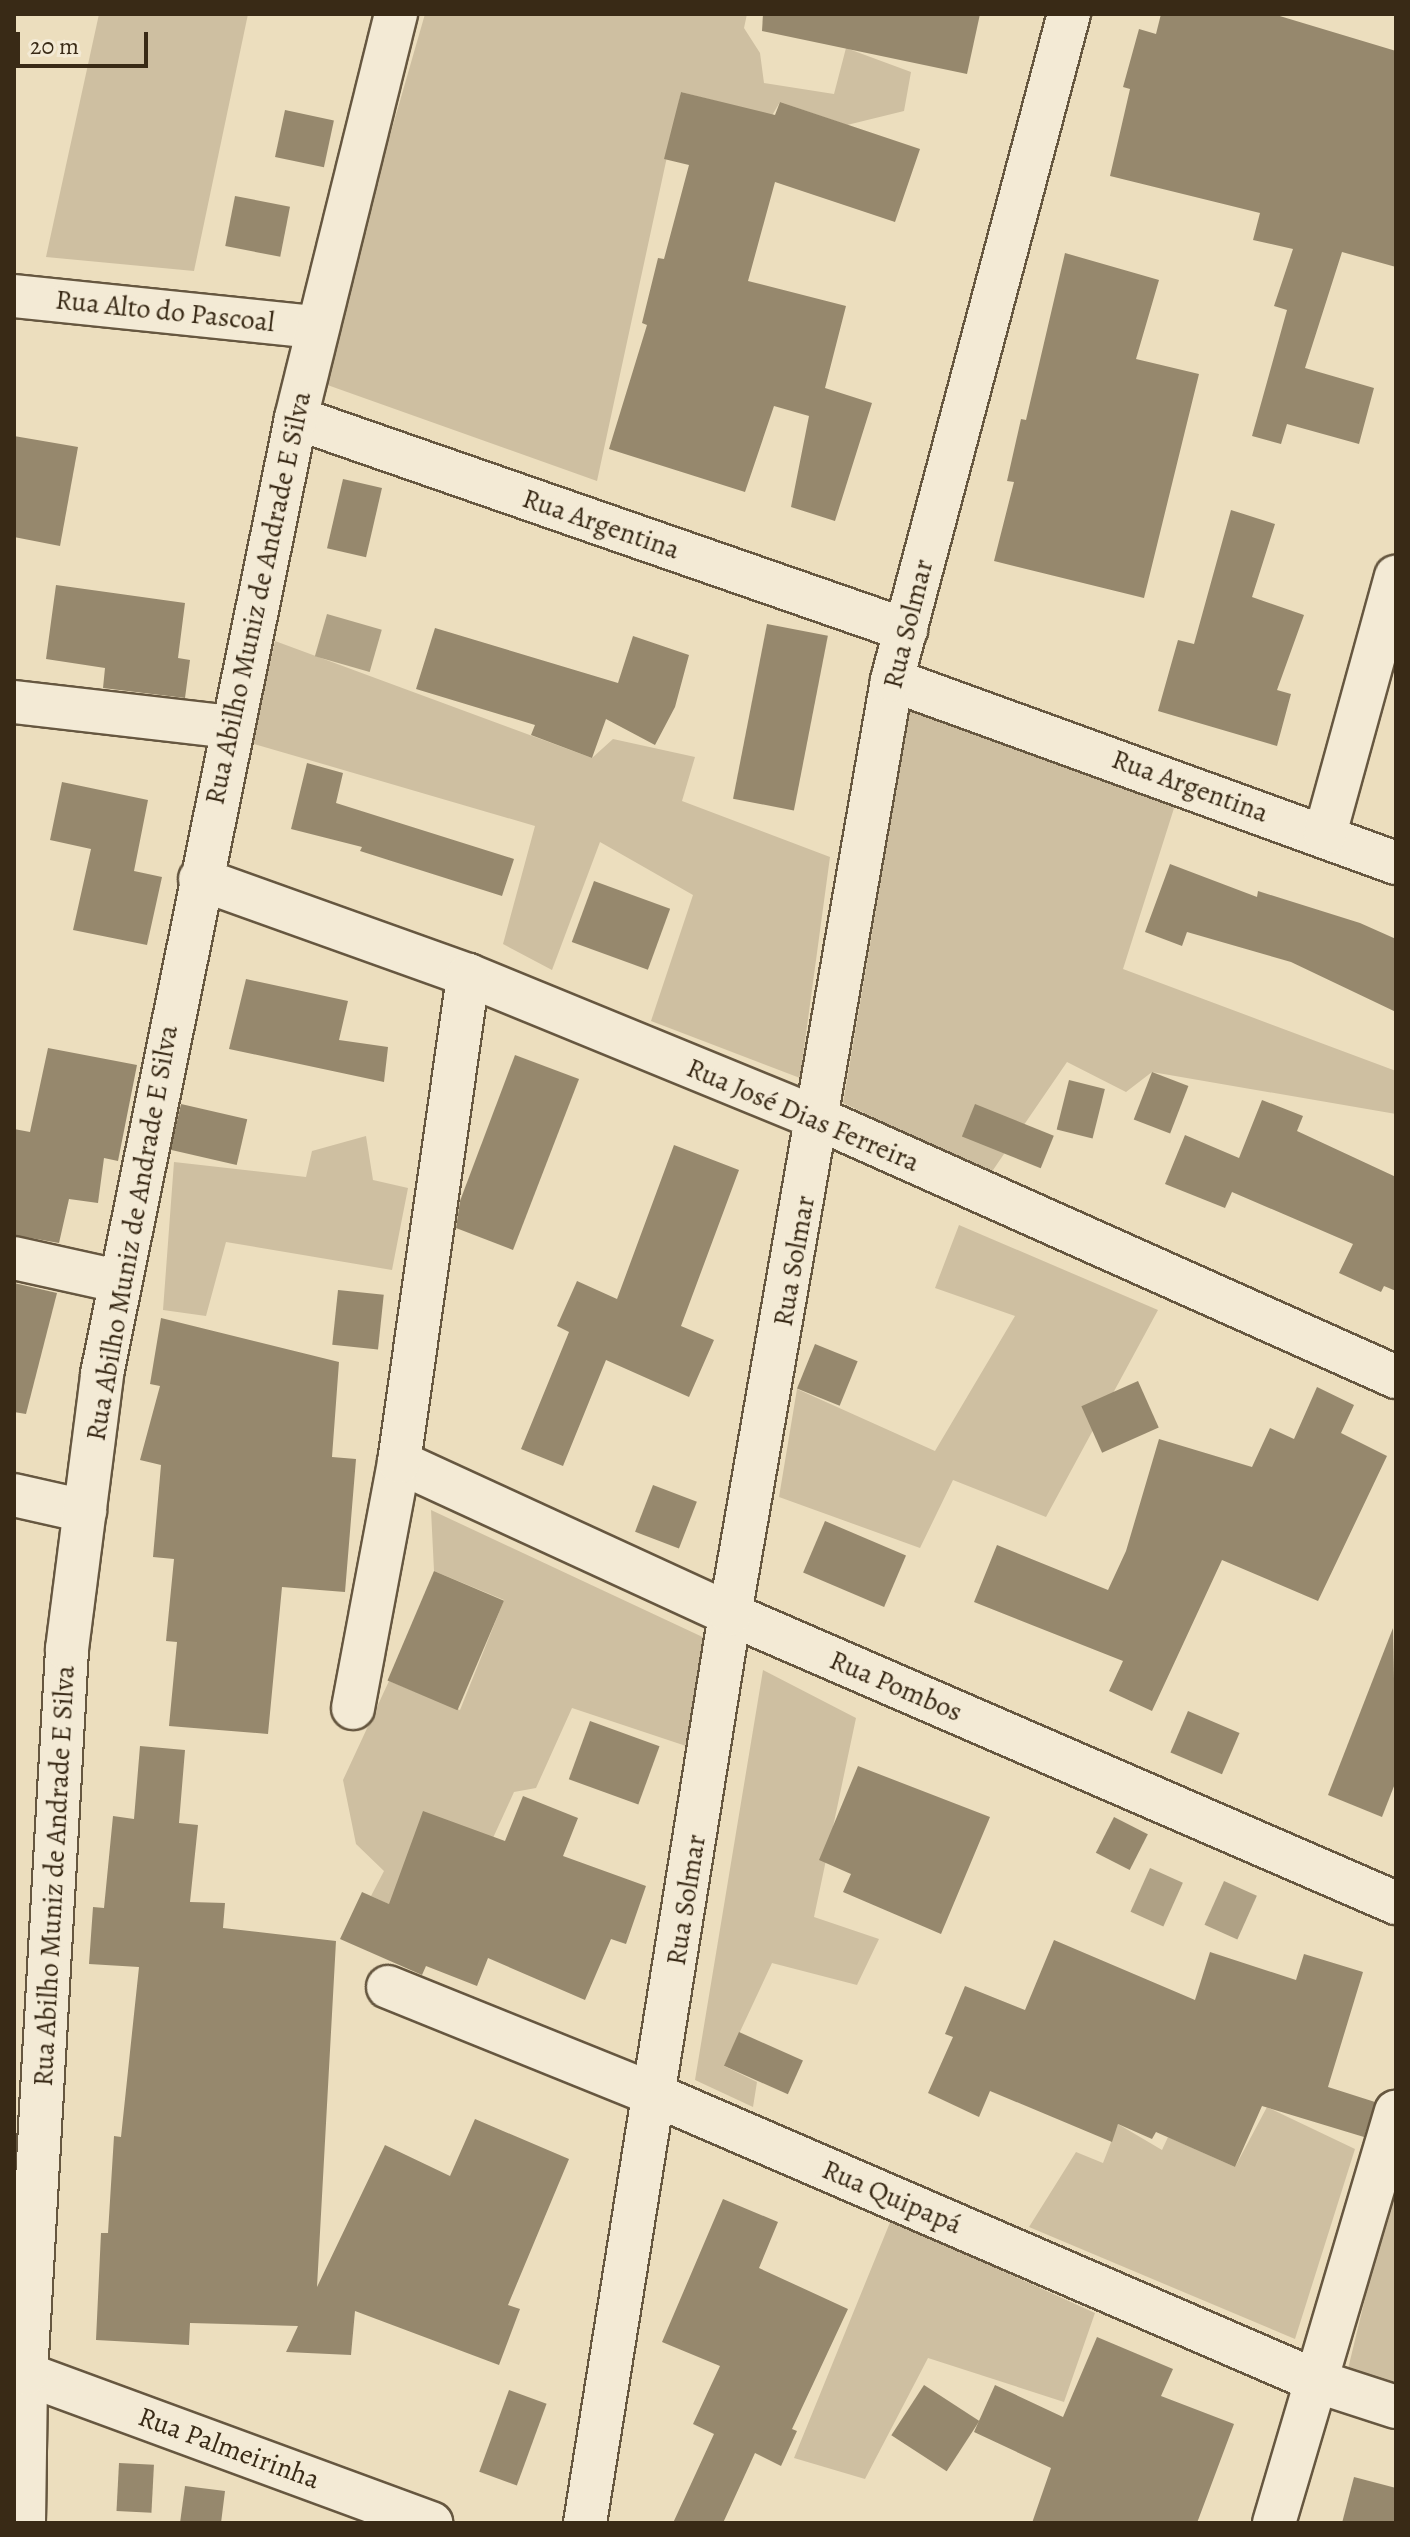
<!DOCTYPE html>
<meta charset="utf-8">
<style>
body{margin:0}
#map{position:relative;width:1410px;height:2537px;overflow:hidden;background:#ecdebe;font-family:Alegreya,serif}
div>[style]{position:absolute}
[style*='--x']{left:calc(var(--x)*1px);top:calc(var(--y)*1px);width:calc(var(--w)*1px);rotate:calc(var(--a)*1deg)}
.green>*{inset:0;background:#cebfa1}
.water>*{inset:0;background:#afa185;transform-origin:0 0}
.building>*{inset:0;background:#96886d;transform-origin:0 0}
.roads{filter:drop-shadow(2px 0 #665740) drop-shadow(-2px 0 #665740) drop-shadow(0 2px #665740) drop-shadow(0 -2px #665740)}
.minor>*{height:42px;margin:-21px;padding:0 21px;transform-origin:21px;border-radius:21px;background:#f3ead5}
span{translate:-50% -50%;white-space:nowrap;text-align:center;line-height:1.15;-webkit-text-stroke:7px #f3ead5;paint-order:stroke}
.street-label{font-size:28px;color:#392a16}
.frame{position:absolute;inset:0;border:16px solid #392a16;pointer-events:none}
.scale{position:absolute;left:16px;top:32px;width:132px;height:36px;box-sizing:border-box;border:4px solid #392a16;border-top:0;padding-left:10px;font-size:24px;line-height:28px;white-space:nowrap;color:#392a16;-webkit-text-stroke:6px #f3ead5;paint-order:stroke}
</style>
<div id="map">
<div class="green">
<div style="clip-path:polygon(99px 14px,248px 14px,194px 271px,46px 257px)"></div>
<div style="clip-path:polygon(425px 14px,747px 14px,744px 28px,760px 53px,764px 83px,834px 94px,846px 48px,911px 72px,904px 111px,847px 125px,780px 102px,757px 141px,722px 130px,720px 102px,681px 92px,597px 481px,319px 382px)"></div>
<div style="clip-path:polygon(275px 641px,592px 758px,613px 739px,695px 757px,682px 801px,830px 857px,800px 1078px,651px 1021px,693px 895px,600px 842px,552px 970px,503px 944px,535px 826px,251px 743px)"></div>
<div style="clip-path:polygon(910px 709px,1175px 805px,1123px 969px,1396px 1071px,1396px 1114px,1152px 1072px,1126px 1092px,1067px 1062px,991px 1173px,843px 1103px)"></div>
<div style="clip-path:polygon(366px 1136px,373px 1180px,408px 1188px,392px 1270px,226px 1242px,206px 1316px,163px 1310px,174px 1162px,306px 1177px,312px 1151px)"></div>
<div style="clip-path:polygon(959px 1225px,1158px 1310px,1046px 1517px,953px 1480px,920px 1548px,779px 1497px,797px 1389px,935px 1451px,1015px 1316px,935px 1288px)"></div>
<div style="clip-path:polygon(431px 1510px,709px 1640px,689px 1747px,572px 1708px,536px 1788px,514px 1792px,450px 1932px,371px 1896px,384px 1871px,356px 1844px,343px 1780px,389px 1681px,460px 1710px,504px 1600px,434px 1571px)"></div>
<div style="clip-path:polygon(763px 1670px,856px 1718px,814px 1917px,879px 1939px,857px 1985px,772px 1963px,724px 2066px,757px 2082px,753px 2107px,695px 2080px)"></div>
<div style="clip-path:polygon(1267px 2107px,1355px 2149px,1295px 2339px,1029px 2227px,1076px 2152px,1103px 2163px,1118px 2124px,1162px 2150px,1168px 2137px,1235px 2167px)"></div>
<div style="clip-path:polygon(1396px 2171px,1396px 2387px,1347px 2373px)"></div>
<div style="clip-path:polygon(891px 2220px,1095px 2313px,1064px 2402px,928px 2358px,865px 2479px,794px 2458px)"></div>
</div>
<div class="water">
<div style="left:327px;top:614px;width:57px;height:44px;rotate:16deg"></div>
<div style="left:1150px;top:1868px;width:36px;height:48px;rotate:24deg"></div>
<div style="left:1224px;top:1881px;width:36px;height:48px;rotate:24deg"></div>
</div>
<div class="building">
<div style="clip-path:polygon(763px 14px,980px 14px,967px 74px,762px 31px)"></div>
<div style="clip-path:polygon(1161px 14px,1273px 14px,1396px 51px,1396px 267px,1342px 252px,1305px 368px,1374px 388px,1359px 444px,1287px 424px,1281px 444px,1252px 436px,1287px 310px,1274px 306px,1293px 249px,1253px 240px,1260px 213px,1110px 176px,1130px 89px,1123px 87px,1139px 29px,1156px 34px)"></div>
<div style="clip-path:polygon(681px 92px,775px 115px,780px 102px,920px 149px,895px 222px,775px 182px,748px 281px,846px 306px,825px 388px,872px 403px,835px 521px,791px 507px,809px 416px,774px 406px,745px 492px,609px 449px,647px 325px,642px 323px,658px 258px,664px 259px,689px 165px,664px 159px)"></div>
<div style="left:285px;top:110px;width:50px;height:48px;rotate:12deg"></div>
<div style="left:235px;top:196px;width:56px;height:51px;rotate:11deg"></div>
<div style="clip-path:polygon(1065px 253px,1159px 280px,1136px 359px,1199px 374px,1144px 598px,994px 561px,1014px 482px,1007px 481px,1021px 419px,1026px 420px)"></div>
<div style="clip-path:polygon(14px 436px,78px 447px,60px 546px,14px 537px)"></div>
<div style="left:343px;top:479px;width:40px;height:71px;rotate:13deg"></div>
<div style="clip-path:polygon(1231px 510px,1275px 524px,1252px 597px,1304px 615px,1277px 690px,1291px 694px,1277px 746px,1158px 711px,1178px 640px,1194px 644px)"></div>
<div style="clip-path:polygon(56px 585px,185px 603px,178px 658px,190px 660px,185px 698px,103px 688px,105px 668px,46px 659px)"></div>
<div style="left:767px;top:624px;width:62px;height:178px;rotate:11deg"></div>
<div style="clip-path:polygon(435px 628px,618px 683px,633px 636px,689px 655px,675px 707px,655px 745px,606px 719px,592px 758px,531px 735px,535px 725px,416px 689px)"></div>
<div style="clip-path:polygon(307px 763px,343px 773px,336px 803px,514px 859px,502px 896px,360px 851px,362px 847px,291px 829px)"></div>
<div style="clip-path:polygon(62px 782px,148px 800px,134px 871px,162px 877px,147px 945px,73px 930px,91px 849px,50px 840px)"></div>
<div style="clip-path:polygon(1170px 864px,1257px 897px,1258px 891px,1360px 923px,1396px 939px,1396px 1012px,1291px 962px,1187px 932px,1182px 946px,1145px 932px)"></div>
<div style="left:594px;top:881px;width:81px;height:65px;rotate:20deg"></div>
<div style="clip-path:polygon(246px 979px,348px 1001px,339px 1040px,388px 1047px,384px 1082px,229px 1049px)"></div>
<div style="clip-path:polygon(48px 1048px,137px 1065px,118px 1161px,104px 1158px,98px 1203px,69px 1199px,59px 1243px,14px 1235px,14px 1129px,30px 1132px)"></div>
<div style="clip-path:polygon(515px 1055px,579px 1079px,513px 1250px,456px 1228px,460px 1201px)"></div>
<div style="left:1152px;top:1072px;width:39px;height:51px;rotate:21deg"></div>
<div style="left:1069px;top:1080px;width:37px;height:51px;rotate:14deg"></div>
<div style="clip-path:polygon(1262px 1100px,1303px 1116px,1297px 1131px,1396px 1177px,1396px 1291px,1384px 1286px,1381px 1292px,1339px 1273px,1353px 1244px,1232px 1192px,1225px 1208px,1165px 1184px,1185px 1135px,1239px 1158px)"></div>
<div style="left:181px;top:1104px;width:68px;height:47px;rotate:13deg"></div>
<div style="left:975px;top:1104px;width:85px;height:35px;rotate:22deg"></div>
<div style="clip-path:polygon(674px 1145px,739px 1170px,681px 1326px,714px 1340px,689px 1397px,606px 1360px,563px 1466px,521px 1449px,569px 1332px,557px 1326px,577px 1281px,617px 1299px)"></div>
<div style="clip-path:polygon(14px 1283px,57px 1293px,26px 1414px,14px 1412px)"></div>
<div style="left:338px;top:1290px;width:46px;height:55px;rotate:6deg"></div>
<div style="clip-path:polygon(161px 1318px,339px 1362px,332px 1457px,356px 1459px,345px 1592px,282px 1587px,268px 1734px,169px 1726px,177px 1642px,166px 1641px,174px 1559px,153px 1557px,161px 1465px,140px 1460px,160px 1386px,150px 1384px)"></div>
<div style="left:815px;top:1344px;width:46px;height:48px;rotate:22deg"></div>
<div style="left:1138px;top:1381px;width:51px;height:62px;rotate:66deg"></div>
<div style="clip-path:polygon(1317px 1387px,1354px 1405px,1341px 1433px,1387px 1456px,1318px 1601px,1222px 1560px,1152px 1711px,1109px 1691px,1123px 1661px,974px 1602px,997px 1545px,1108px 1590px,1126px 1551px,1159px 1439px,1252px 1467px,1270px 1428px,1294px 1439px)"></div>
<div style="left:653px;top:1485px;width:47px;height:50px;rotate:21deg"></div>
<div style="left:825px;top:1521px;width:88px;height:56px;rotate:23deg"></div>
<div style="left:434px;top:1571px;width:76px;height:119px;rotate:23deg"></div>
<div style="clip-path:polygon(1393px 1628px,1396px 1781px,1382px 1817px,1328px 1795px)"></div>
<div style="left:1188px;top:1711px;width:56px;height:45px;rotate:23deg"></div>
<div style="left:590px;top:1721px;width:74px;height:62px;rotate:20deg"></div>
<div style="clip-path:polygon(140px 1746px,185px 1750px,179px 1823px,198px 1825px,190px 1902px,225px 1903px,223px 1928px,336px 1941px,317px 2287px,385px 2145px,450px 2176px,475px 2119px,569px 2159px,508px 2305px,520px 2309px,499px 2365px,355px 2311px,351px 2355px,286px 2352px,298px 2326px,190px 2323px,189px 2345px,96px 2340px,101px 2233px,108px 2233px,114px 2136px,121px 2137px,139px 1967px,89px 1964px,93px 1907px,104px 1908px,113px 1816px,134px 1819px)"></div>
<div style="clip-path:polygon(858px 1766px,990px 1817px,941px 1934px,843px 1892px,851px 1874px,819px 1860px)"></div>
<div style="clip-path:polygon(523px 1796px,578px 1818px,563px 1856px,646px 1886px,626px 1944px,611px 1939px,585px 2000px,488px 1958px,477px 1986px,426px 1966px,422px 1975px,340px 1939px,362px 1892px,389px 1904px,423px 1811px,505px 1841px)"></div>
<div style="left:1114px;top:1817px;width:38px;height:40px;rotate:27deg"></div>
<div style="clip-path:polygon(1054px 1940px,1195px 2000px,1210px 1952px,1296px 1980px,1304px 1954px,1363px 1972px,1328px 2087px,1375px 2102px,1364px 2137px,1262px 2106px,1235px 2167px,1156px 2132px,1152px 2139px,1118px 2124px,1112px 2142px,990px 2091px,979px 2117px,928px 2093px,953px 2037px,945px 2034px,965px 1986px,1025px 2010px)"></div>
<div style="left:739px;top:2032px;width:70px;height:37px;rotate:24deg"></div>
<div style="clip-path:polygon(723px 2199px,778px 2222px,759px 2268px,848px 2309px,792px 2429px,797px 2431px,781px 2466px,755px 2453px,723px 2523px,673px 2523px,714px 2434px,693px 2424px,720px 2366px,662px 2342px)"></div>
<div style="clip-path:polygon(1097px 2337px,1173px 2369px,1161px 2396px,1234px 2424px,1197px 2523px,1032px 2523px,1051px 2468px,974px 2432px,995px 2385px,1063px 2417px)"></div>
<div style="left:924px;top:2385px;width:66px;height:60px;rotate:33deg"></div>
<div style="left:509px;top:2390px;width:40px;height:87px;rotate:20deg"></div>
<div style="left:119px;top:2463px;width:35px;height:48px;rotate:3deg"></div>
<div style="clip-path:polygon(1354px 2477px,1396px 2488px,1396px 2523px,1342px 2523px)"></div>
<div style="clip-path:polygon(185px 2486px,225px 2491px,221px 2523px,180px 2523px)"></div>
</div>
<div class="roads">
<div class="minor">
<div style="--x:14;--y:296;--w:304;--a:5.9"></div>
<div style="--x:296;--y:418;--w:646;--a:19.16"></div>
<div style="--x:892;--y:680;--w:536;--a:19.96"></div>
<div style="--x:14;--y:702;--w:218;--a:6.6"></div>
<div style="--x:1325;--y:834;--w:267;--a:-74.6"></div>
<div style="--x:200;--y:879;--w:285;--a:19.7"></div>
<div style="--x:468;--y:975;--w:379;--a:22.3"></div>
<div style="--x:819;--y:1119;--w:632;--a:24.09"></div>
<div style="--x:14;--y:1258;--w:107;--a:12.5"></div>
<div style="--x:399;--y:1462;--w:364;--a:24.7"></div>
<div style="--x:730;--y:1614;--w:726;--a:23.46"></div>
<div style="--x:14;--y:1495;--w:73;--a:12.7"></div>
<div style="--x:353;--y:1708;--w:250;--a:-79.4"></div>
<div style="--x:399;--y:1462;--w:492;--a:-81.9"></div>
<div style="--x:388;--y:1987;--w:288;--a:22"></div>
<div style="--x:655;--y:2095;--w:723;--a:23.38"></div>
<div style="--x:1319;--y:2382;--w:81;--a:18"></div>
<div style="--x:26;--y:2374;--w:432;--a:20.2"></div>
<div style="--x:24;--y:2523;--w:149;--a:-89.2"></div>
<div style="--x:26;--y:2374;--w:726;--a:-86.76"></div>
<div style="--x:67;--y:1649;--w:277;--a:-82.7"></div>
<div style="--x:102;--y:1374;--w:975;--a:-78.53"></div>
<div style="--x:296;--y:418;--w:416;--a:-76.1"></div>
<div style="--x:585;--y:2523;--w:920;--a:-80.94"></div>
<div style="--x:730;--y:1614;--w:948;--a:-80.16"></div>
<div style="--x:892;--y:680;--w:689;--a:-75.12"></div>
<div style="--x:1274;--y:2523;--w:429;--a:-73.5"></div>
</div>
</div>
<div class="street-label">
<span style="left:165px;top:311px;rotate:6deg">Rua Alto do Pascoal</span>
<span style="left:601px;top:524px;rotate:19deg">Rua Argentina</span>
<span style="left:258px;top:598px;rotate:-78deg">Rua Abilho Muniz de Andrade E Silva</span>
<span style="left:908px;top:624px;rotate:-76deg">Rua Solmar</span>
<span style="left:1190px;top:786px;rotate:20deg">Rua Argentina</span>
<span style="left:803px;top:1115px;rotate:23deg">Rua José Dias Ferreira</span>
<span style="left:132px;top:1233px;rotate:-80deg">Rua Abilho Muniz de Andrade E Silva</span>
<span style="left:794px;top:1261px;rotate:-80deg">Rua Solmar</span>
<span style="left:896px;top:1686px;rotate:23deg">Rua Pombos</span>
<span style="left:54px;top:1876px;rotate:-87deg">Rua Abilho Muniz de Andrade E Silva</span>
<span style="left:686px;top:1900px;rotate:-81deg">Rua Solmar</span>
<span style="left:892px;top:2197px;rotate:23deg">Rua Quipapá</span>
<span style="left:229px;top:2448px;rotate:20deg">Rua Palmeirinha</span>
</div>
<div class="frame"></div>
<div class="scale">20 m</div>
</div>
